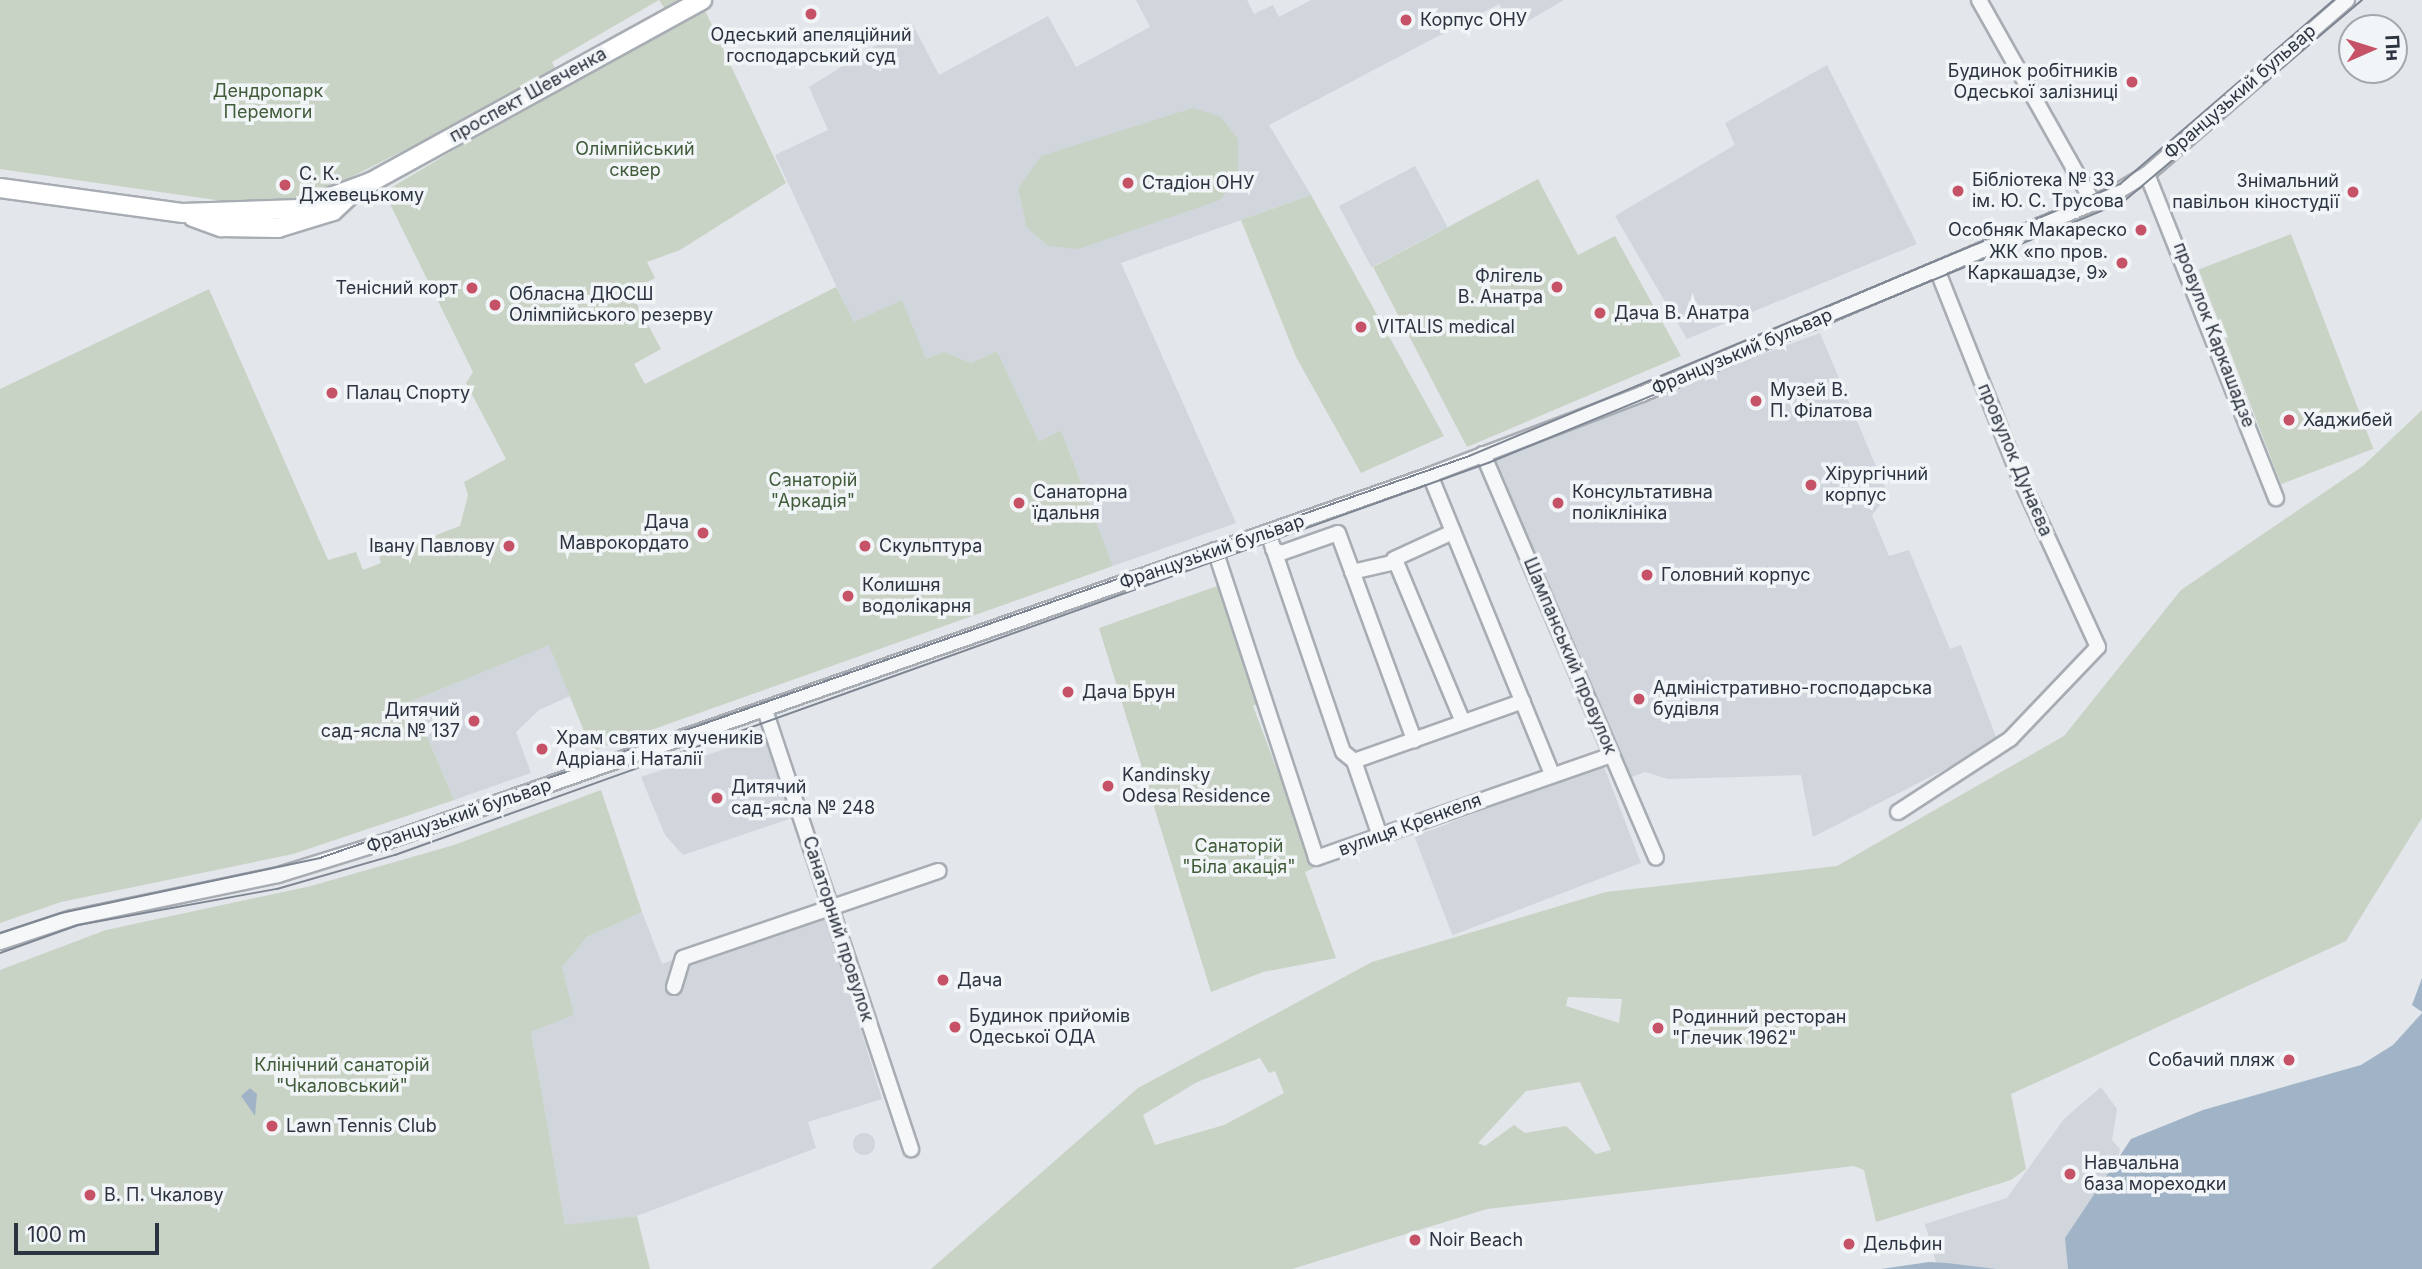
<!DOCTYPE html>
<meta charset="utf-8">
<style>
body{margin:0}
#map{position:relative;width:2422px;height:1269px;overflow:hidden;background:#e3e6ea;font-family:Inter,sans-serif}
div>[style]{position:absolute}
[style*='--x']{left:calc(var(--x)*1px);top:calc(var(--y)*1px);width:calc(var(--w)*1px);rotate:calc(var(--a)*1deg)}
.built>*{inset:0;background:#d1d5dc;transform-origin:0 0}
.round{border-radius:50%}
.green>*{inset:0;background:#c9d3c5;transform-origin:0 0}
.water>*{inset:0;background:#a1b4c7}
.roads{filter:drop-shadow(2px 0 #a8adb4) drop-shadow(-2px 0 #a8adb4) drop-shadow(0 2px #a8adb4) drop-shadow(0 -2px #a8adb4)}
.minor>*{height:14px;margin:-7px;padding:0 7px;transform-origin:7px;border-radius:7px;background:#f5f7f8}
.major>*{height:18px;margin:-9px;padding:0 9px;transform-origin:9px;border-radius:9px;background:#fff}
.tram>*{height:2px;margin:-1px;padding:0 1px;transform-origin:1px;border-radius:1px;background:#7d8692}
.dots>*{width:19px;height:19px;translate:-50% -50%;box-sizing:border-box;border:4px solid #f2f5f7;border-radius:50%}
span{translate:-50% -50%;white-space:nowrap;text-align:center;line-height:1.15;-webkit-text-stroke:7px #f2f5f7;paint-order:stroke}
.poi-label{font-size:18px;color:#2c3441}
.left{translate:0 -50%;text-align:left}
.right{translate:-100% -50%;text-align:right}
.park-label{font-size:18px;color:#415c3a}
.street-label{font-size:18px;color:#2c3441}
.north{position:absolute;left:2338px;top:14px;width:70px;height:70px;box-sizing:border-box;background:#f2f5f7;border:2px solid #a3a8ae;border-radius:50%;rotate:87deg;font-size:19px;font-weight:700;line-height:28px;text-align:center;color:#2c3441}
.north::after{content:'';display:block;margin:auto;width:24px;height:32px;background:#c55266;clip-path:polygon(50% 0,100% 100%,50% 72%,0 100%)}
.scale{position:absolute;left:14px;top:1223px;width:145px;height:32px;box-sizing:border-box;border:4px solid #2c3441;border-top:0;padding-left:9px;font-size:21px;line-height:24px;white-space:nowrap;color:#2c3441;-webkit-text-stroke:5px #f2f5f7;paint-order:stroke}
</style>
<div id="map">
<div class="built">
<div style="clip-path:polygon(1136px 0,1247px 0,1254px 14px,1273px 5px,1279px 17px,1311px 0,1564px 0,1514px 29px,1499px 4px,1269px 125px,1311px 195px,1121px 263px,1236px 523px,1113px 566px,1061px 430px,1039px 443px,997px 351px,971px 363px,944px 352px,926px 359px,918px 343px,853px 322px,775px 155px,828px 130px,809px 87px,912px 23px,939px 75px,1048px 16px,1076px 67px,1150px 27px)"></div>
<div style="clip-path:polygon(1827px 65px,1917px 244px,1687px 339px,1615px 216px,1735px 145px,1725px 123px)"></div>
<div style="left:1415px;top:166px;width:69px;height:86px;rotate:62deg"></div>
<div style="clip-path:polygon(1820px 333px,1888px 495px,1872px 515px,1889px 556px,1909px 550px,1950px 649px,1961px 645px,1998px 742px,1813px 837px,1801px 775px,1668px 779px,1645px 772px,1624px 780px,1488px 456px)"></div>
<div style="clip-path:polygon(550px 644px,570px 696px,539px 710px,516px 732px,531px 773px,454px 800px,412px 701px)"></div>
<div style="clip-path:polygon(764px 736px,792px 818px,683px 855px,665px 835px,641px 777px)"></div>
<div style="left:1603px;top:764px;width:106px;height:202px;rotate:69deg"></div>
<div style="clip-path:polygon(821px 901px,882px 1099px,808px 1122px,816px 1148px,637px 1216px,565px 1226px,531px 1032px,573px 1015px,562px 967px,587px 937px,642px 912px,662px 964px)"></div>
<div style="clip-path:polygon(2101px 1087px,2117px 1109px,2112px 1140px,2120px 1149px,2095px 1269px,1938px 1269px,1925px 1224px,2007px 1198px,2064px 1119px)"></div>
<div class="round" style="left:853px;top:1133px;width:22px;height:22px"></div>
</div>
<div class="green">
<div style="clip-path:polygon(0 0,697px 0,669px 15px,659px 0,552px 62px,557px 73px,286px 210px,0 169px)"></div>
<div style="clip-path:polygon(701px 2px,786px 183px,680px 250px,647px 262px,655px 278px,638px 287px,641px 295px,634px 299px,661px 349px,634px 364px,645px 384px,836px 287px,854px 322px,902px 300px,926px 359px,944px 352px,971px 363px,997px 351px,1039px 442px,1061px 430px,1113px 566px,592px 751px,549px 645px,412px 701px,454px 800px,293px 854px,61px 902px,0 923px,0 389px,209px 289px,328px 560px,356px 552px,363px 570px,381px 563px,379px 557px,460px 526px,468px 495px,464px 482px,506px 459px,466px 383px,473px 372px,384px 192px)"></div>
<div style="clip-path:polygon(1193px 108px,1221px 117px,1238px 139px,1238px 178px,1220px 200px,1078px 249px,1049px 246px,1027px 228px,1018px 188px,1041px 156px)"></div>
<div style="clip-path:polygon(1538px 179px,1578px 255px,1615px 236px,1681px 356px,1467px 447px,1373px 267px)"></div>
<div style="clip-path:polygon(1311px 195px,1444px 436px,1361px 473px,1296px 357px,1241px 220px)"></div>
<div style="left:2291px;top:234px;width:230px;height:99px;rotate:69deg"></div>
<div style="clip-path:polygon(evenodd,2422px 410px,2422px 818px,2346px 941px,2011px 1094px,2026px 1169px,2011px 1180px,1876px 1222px,1864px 1170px,1854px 1166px,1487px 1209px,1292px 1269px,931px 1269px,1138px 1088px,1372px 962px,1606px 892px,1837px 866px,2064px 736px,2181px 590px,2363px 466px,2422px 410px,1568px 997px,1622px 999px,1619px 1023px,1566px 1006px,1568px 997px,2422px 410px,1260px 1058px,1269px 1073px,1275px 1071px,1284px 1093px,1224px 1125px,1155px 1145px,1143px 1115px,1197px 1082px,1260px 1058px,2422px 410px,1580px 1082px,1611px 1150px,1596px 1154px,1566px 1126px,1525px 1133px,1514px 1125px,1485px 1146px,1478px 1143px,1526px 1091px,1580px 1082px)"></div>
<div style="clip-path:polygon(1220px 585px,1262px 702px,1253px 706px,1314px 868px,1305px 872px,1336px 958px,1263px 972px,1211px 992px,1099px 628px)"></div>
<div style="clip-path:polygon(601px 790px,642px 912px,587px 937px,562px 967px,574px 1015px,531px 1032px,565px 1225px,637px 1216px,650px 1269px,0 1269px,0 970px,106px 930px,311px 886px,454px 845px)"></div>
</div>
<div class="water">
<div style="clip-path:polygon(2422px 978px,2422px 1012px,2412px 1005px)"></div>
<div style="clip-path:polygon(2422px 1013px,2422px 1269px,2068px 1269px,2065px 1238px,2131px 1139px,2203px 1110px,2361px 1065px,2393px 1045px)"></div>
<div style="clip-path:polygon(250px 1088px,257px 1094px,255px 1116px,241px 1096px)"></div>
<div style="clip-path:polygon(1929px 1262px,1947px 1263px,1996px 1269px,1881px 1269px)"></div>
</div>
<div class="roads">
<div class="minor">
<div style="--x:1979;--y:0;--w:234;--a:60.6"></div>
<div style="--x:2147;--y:174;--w:349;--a:68.3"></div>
<div style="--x:1483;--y:454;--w:439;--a:66.8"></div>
<div style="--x:1430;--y:475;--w:323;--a:67.8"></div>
<div style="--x:1268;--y:533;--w:231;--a:71.1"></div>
<div style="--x:1343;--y:752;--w:14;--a:39"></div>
<div style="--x:1354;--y:761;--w:79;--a:70.9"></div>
<div style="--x:1273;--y:549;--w:9;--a:27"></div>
<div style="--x:1281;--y:553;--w:60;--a:-19.3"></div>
<div style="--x:1338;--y:533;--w:221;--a:69.8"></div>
<div style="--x:1215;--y:550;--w:324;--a:71.8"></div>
<div style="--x:1316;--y:858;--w:313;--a:-19.2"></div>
<div style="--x:1394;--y:559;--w:65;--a:-24.6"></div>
<div style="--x:1352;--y:572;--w:45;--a:-12.8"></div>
<div style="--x:1396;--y:562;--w:173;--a:67.3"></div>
<div style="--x:765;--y:710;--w:463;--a:71.6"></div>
<div style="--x:1354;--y:761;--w:179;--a:-19.5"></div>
<div style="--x:1898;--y:812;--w:134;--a:-33.1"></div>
<div style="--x:2010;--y:739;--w:127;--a:-46.3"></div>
<div style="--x:2098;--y:647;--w:192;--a:-114.7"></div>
<div style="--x:2018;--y:473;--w:219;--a:-111.7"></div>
<div style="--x:0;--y:942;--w:76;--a:-18.4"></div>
<div style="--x:72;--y:918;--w:210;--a:-11.8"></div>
<div style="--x:278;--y:875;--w:115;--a:-17.2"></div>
<div style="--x:388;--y:841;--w:1104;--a:-19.35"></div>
<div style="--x:1430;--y:475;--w:227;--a:-20.9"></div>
<div style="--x:1642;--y:394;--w:510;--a:-22.95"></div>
<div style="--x:2112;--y:195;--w:41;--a:-31"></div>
<div style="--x:2147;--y:174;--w:265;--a:-41"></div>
<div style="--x:674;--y:987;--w:30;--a:-73"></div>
<div style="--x:683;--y:958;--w:270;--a:-18.8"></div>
</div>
<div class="major">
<div style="--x:0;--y:188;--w:185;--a:7.8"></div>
<div style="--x:183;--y:213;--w:116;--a:-2"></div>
<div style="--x:299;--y:209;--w:77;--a:-20.6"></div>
<div style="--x:371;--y:182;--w:378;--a:-28.8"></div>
<div style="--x:193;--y:217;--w:30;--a:20"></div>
<div style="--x:221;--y:227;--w:57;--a:1"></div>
<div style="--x:278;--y:228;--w:58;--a:-17.2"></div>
<div style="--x:333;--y:211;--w:23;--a:-43"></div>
</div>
</div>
<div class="tram">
<div style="--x:0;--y:933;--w:64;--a:-18.2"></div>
<div style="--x:61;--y:913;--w:265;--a:-12"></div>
<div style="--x:320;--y:858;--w:1217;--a:-19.28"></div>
<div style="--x:1469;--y:456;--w:706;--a:-22.68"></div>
<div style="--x:2120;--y:184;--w:282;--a:-40.7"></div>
<div style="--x:0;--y:953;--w:83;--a:-19.7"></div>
<div style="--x:78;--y:925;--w:202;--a:-10.3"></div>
<div style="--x:277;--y:889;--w:123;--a:-16.1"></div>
<div style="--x:395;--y:855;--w:1161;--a:-19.73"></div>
<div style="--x:1488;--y:463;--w:687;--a:-22.34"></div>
<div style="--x:2123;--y:202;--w:313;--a:-40.2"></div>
</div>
<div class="dots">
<div style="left:811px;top:14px;background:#c55266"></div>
<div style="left:1406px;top:20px;background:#c55266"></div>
<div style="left:2132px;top:82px;background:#c55266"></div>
<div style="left:1128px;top:183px;background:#c55266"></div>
<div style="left:285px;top:185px;background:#c55266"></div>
<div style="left:1958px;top:191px;background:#c55266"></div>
<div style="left:2353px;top:192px;background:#c55266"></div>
<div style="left:2141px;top:230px;background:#c55266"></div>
<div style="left:2122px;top:263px;background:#c55266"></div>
<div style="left:1557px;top:287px;background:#c55266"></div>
<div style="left:472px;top:288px;background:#c55266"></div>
<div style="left:495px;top:305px;background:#c55266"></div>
<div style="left:1600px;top:313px;background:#c55266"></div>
<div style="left:1361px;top:327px;background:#c55266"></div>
<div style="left:332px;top:393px;background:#c55266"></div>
<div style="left:1756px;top:401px;background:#c55266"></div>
<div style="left:2289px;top:420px;background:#c55266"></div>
<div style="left:1811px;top:485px;background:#c55266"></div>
<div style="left:1019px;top:503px;background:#c55266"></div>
<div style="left:1558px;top:503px;background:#c55266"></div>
<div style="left:703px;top:533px;background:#c55266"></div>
<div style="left:509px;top:546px;background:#c55266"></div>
<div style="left:865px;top:546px;background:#c55266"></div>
<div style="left:1647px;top:575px;background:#c55266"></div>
<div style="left:848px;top:596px;background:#c55266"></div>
<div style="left:1068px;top:692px;background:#c55266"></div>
<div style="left:1639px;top:699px;background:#c55266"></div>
<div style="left:474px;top:721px;background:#c55266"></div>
<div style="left:542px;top:749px;background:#c55266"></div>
<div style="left:1108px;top:786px;background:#c55266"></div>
<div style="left:717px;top:798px;background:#c55266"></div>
<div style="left:943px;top:980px;background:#c55266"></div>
<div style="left:955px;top:1027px;background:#c55266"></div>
<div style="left:1658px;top:1028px;background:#c55266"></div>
<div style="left:2289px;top:1060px;background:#c55266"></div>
<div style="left:272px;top:1126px;background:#c55266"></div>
<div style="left:2070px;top:1174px;background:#c55266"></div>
<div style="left:90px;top:1195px;background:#c55266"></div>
<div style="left:1415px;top:1240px;background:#c55266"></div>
<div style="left:1849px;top:1244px;background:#c55266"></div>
</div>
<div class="poi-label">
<span class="left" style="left:1420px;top:20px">Корпус ОНУ</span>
<span style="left:811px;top:46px">Одеський апеляційний<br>господарський суд</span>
<span class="right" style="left:2118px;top:82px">Будинок робітників<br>Одеської залізниці</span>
<span class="left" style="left:299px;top:185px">С. К.<br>Джевецькому</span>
<span class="left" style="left:1972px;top:191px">Бібліотека № 33<br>ім. Ю. С. Трусова</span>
<span class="right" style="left:2339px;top:192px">Знімальний<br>павільон кіностудії</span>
<span class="left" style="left:1142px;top:183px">Стадіон ОНУ</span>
<span class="right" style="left:2127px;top:230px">Особняк Макареско</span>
<span class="right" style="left:2108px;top:263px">ЖК «по пров.<br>Каркашадзе, 9»</span>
<span class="right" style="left:1543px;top:287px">Флігель<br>В. Анатра</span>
<span class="right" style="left:458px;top:288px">Тенісний корт</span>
<span class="left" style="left:509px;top:305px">Обласна ДЮСШ<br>Олімпійського резерву</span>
<span class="left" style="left:1614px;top:313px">Дача В. Анатра</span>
<span class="left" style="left:1377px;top:327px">VITALIS medical</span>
<span class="left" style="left:1770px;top:401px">Музей В.<br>П. Філатова</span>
<span class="left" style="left:346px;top:393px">Палац Спорту</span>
<span class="left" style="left:2303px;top:420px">Хаджибей</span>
<span class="left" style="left:1825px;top:485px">Хірургічний<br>корпус</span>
<span class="left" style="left:1033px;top:503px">Санаторна<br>їдальня</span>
<span class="left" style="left:1572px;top:503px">Консультативна<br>поліклініка</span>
<span class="right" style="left:689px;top:533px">Дача<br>Маврокордато</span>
<span class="right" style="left:495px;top:546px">Івану Павлову</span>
<span class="left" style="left:879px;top:546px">Скульптура</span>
<span class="left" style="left:1661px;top:575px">Головний корпус</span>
<span class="left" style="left:862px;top:596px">Колишня<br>водолікарня</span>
<span class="left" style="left:1653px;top:699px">Адміністративно-господарська<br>будівля</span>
<span class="left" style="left:1082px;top:692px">Дача Брун</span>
<span class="right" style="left:460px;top:721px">Дитячий<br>сад-ясла № 137</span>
<span class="left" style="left:556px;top:749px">Храм святих мучеників<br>Адріана і Наталії</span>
<span class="left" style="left:1122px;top:786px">Kandinsky<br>Odesa Residence</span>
<span class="left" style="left:731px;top:798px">Дитячий<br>сад-ясла № 248</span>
<span class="left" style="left:957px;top:980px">Дача</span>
<span class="left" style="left:969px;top:1027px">Будинок прийомів<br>Одеської ОДА</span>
<span class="left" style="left:1672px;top:1028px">Родинний ресторан<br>"Глечик 1962"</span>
<span class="right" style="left:2275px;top:1060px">Собачий пляж</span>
<span class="left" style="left:286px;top:1126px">Lawn Tennis Club</span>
<span class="left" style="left:2084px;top:1174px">Навчальна<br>база мореходки</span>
<span class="left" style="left:104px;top:1195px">В. П. Чкалову</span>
<span class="left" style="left:1429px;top:1240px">Noir Beach</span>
<span class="left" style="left:1863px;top:1244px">Дельфин</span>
</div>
<div class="park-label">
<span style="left:268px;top:102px">Дендропарк<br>Перемоги</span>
<span style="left:635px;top:160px">Олімпійський<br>сквер</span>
<span style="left:813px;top:491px">Санаторій<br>"Аркадія"</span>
<span style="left:1239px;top:857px">Санаторій<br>"Біла акація"</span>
<span style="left:342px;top:1076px">Клінічний санаторій<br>"Чкаловський"</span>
</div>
<div class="street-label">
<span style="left:2240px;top:92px;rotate:-41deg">Французький бульвар</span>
<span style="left:528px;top:95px;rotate:-29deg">проспект Шевченка</span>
<span style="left:2214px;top:335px;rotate:69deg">провулок Каркашадзе</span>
<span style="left:1742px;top:352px;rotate:-23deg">Французький бульвар</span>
<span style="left:2015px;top:460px;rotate:67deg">провулок Дунаєва</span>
<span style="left:1212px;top:552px;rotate:-19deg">Французький бульвар</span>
<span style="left:1570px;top:656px;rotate:67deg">Шампанський провулок</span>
<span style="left:459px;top:816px;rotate:-19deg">Французький бульвар</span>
<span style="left:1410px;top:825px;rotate:-20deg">вулиця Кренкеля</span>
<span style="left:838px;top:929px;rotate:72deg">Санаторний провулок</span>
</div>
<div class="north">Пн</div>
<div class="scale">100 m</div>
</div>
